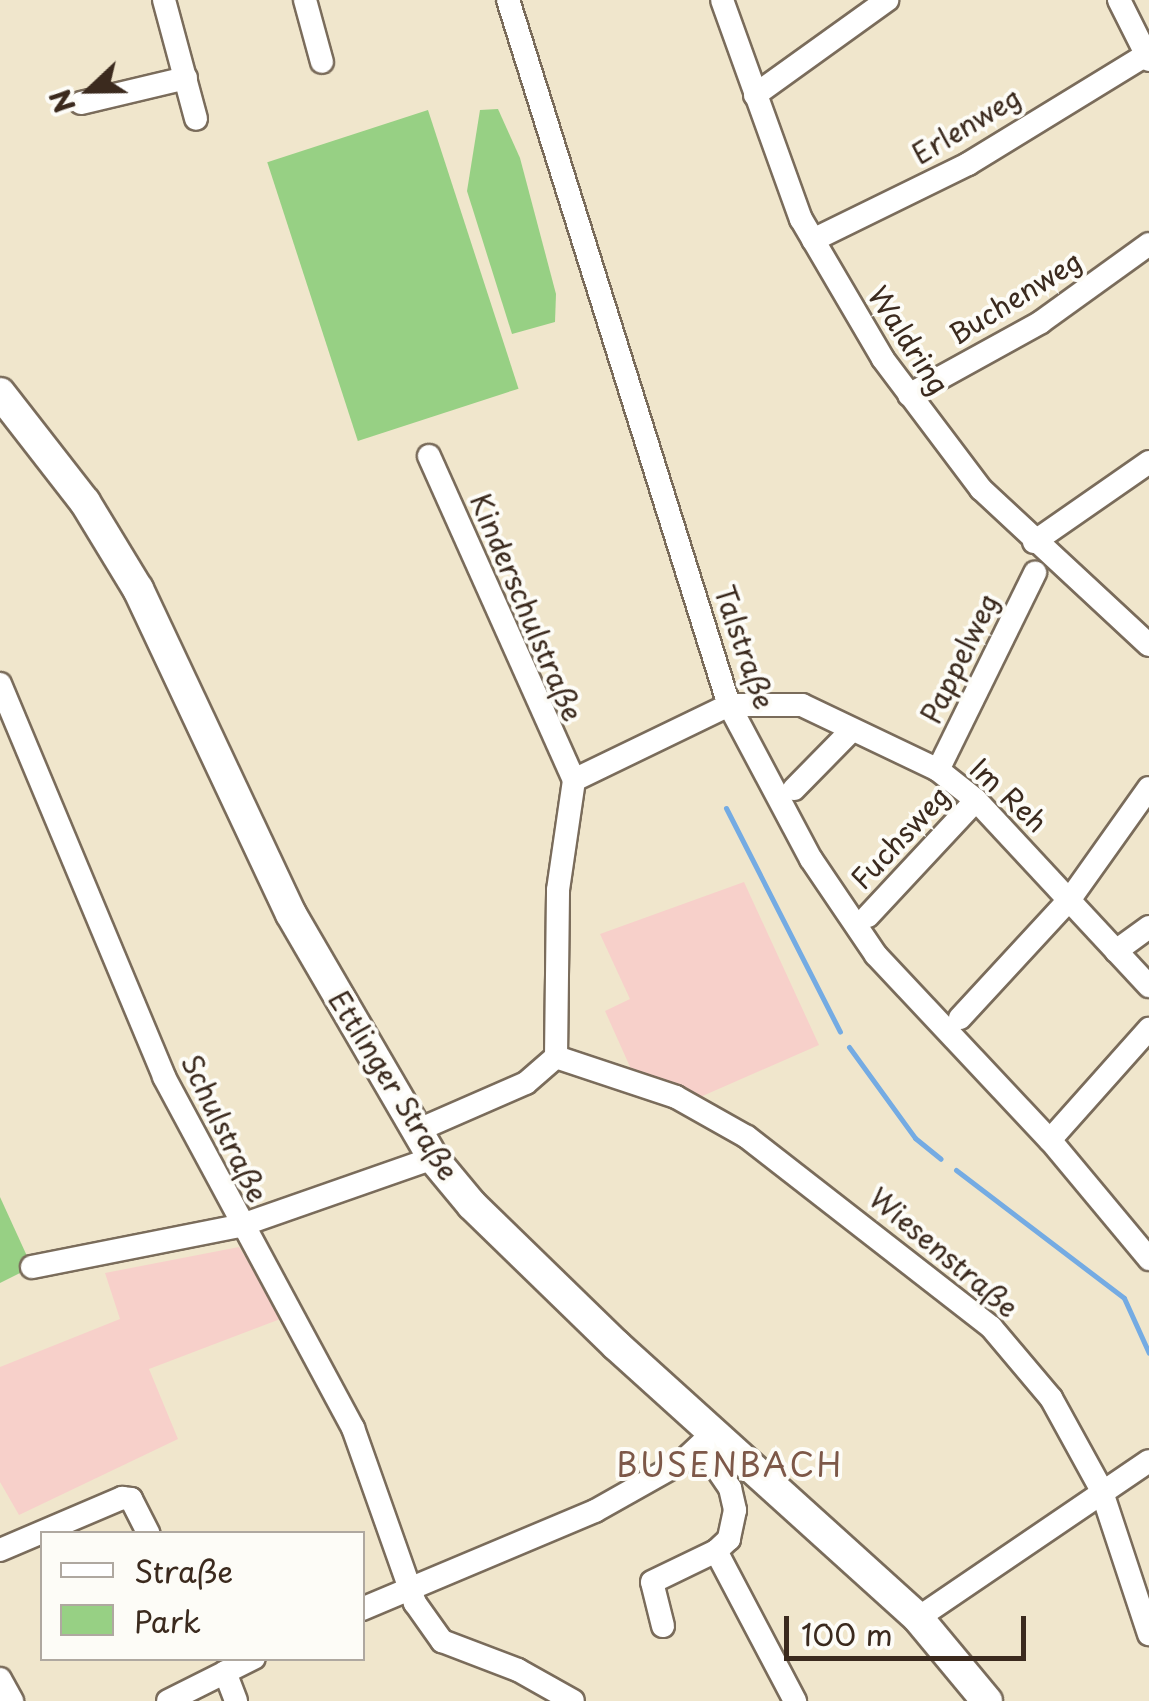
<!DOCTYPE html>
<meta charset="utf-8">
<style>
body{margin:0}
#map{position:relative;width:1149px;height:1701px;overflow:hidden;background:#f0e6cc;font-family:"Playpen Sans",sans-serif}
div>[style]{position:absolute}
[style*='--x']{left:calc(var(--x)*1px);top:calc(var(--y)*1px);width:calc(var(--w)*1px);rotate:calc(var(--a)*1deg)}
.built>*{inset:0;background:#f7d0ca}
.green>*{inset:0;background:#97d084;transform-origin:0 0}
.stream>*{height:5px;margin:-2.5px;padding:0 2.5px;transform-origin:2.5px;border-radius:2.5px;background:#74abe3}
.roads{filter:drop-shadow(2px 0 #7a6c5b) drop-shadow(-2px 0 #7a6c5b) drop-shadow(0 2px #7a6c5b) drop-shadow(0 -2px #7a6c5b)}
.minor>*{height:22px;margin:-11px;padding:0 11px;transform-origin:11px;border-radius:11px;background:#fff}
.major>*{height:30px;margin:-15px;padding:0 15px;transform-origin:15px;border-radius:15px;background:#fff}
span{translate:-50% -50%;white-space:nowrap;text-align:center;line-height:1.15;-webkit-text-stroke:8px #fdfcf7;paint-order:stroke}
.street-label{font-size:28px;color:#3b2a1e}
.quarter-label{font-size:32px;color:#7d5848;letter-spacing:2.5px}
.legend{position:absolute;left:40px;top:1531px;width:325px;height:130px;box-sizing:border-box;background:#fdfcf7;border:2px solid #afa8a0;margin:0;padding:12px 18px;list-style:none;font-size:30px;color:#3b2a1e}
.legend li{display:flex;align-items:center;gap:20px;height:50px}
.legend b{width:50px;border:2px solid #afa8a0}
.north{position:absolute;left:40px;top:40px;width:100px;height:100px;-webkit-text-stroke:8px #fdfcf7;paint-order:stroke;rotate:248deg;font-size:28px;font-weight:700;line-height:40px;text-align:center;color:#3b2a1e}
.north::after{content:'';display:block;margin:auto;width:35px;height:45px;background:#3b2a1e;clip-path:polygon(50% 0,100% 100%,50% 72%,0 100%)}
.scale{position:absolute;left:784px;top:1616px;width:242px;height:45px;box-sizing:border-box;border:5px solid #3b2a1e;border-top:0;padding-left:12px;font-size:30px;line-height:35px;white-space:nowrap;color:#3b2a1e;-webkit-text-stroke:8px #fdfcf7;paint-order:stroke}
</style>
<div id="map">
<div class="built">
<div style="clip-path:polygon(744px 882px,819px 1045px,698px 1098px,631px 1069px,605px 1011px,630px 999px,600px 934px)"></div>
<div style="clip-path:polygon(239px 1247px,283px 1318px,149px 1369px,178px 1439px,19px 1515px,0 1482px,0 1367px,120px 1319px,105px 1273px)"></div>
</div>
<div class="green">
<div style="clip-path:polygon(498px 109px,520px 158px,556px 294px,555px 322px,512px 334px,467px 191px,480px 110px)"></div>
<div style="left:428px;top:110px;width:293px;height:169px;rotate:72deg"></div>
<div style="clip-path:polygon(0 1197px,32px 1267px,0 1283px)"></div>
</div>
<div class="stream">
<div style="--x:726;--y:808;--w:251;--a:63"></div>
<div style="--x:849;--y:1047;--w:112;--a:54"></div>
<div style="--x:915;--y:1138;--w:33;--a:39"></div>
<div style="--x:956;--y:1170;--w:211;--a:37.3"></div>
<div style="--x:1124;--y:1298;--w:60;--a:65.6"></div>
</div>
<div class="roads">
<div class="minor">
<div style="--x:164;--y:0;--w:123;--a:74.9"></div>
<div style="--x:305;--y:0;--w:64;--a:74.7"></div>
<div style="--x:508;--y:0;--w:739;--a:72.6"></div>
<div style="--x:729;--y:705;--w:174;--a:62"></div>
<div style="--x:811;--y:859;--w:116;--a:55.9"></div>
<div style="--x:876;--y:955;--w:254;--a:46.8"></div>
<div style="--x:1050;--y:1140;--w:155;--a:50.2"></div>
<div style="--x:722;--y:0;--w:233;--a:70.2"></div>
<div style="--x:801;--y:219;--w:162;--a:59.6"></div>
<div style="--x:883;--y:359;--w:163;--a:53"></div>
<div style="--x:981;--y:489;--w:229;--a:42.9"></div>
<div style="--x:1119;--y:0;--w:67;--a:63.4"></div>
<div style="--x:755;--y:95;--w:163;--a:-35.7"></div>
<div style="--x:81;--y:103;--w:108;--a:-13.4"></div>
<div style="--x:813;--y:240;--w:173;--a:-26.1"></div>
<div style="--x:968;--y:164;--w:209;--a:-31.5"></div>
<div style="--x:909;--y:395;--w:151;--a:-28.9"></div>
<div style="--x:1041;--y:322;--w:133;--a:-35.8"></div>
<div style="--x:429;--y:456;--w:355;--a:65.9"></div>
<div style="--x:1034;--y:542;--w:140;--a:-34.8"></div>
<div style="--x:0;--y:684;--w:426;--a:67.3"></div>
<div style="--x:164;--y:1077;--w:399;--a:61.7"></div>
<div style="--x:353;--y:1428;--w:186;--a:70.5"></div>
<div style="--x:415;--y:1603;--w:47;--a:54.6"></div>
<div style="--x:442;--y:1641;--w:81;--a:20.9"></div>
<div style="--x:518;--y:1670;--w:63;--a:29.4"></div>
<div style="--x:938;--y:770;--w:220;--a:-63.8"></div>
<div style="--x:794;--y:789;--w:83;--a:-45.5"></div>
<div style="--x:868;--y:916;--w:158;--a:-47"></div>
<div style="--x:1116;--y:951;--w:41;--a:-36"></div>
<div style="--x:960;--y:1018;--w:162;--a:-47.3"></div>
<div style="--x:1070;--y:899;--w:136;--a:-54.6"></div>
<div style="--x:556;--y:1057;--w:126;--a:18.4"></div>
<div style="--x:676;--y:1097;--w:81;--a:29.4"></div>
<div style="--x:747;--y:1137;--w:309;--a:37.9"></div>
<div style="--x:991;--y:1327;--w:93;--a:49.8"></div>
<div style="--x:1051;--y:1398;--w:104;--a:61.2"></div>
<div style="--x:1101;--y:1489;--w:153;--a:71.7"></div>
<div style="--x:416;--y:1131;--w:120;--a:-23.6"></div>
<div style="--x:526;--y:1083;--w:40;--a:-41"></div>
<div style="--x:556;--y:1057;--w:167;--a:-89.3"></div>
<div style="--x:558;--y:890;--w:111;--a:-81.7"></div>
<div style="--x:574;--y:780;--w:172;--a:-25.8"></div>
<div style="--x:729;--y:705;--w:73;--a:0"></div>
<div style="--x:802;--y:705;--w:151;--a:25.5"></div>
<div style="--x:938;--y:770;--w:48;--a:38.3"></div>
<div style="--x:976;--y:800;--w:254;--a:47.1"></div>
<div style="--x:1050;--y:1140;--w:149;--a:-48.3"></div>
<div style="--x:32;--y:1267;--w:211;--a:-11.2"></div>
<div style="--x:239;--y:1226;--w:206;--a:-19.3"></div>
<div style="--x:702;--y:1447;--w:50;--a:55.7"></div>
<div style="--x:730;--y:1488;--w:23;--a:77"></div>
<div style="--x:735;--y:1510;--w:30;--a:102"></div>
<div style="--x:729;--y:1539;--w:18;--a:137"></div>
<div style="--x:716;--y:1551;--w:170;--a:62.2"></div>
<div style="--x:0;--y:1550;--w:133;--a:-23.1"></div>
<div style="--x:122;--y:1498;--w:9;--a:6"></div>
<div style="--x:131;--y:1499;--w:39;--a:63"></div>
<div style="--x:362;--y:1609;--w:253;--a:-22.8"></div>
<div style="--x:595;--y:1511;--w:100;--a:-29.4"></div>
<div style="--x:682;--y:1462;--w:45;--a:-43.2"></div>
<div style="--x:918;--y:1618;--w:279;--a:-34.2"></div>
<div style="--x:663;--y:1626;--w:45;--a:-104"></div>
<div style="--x:652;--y:1582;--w:71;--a:-25.8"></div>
<div style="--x:225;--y:1672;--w:31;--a:69"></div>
<div style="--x:0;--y:1679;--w:25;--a:61"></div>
<div style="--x:168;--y:1701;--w:96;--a:-26.6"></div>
</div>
<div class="major">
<div style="--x:0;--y:393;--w:138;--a:52.1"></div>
<div style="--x:85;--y:502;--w:102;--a:58.7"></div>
<div style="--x:138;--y:589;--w:359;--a:64.8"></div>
<div style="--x:291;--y:914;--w:282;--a:59.8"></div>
<div style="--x:433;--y:1158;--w:61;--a:50.3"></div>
<div style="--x:472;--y:1205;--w:201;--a:44.2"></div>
<div style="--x:616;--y:1345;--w:407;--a:42.1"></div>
<div style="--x:918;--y:1618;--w:108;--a:50.3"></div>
</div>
</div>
<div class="street-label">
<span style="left:966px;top:125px;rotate:-31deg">Erlenweg</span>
<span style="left:1015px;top:297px;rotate:-32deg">Buchenweg</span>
<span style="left:909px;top:340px;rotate:57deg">Waldring</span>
<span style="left:527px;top:607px;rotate:67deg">Kinderschulstraße</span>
<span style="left:745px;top:647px;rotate:71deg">Talstraße</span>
<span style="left:959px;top:658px;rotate:-64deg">Pappelweg</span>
<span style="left:1009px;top:795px;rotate:43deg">Im Reh</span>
<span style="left:900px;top:837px;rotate:-47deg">Fuchsweg</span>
<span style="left:394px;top:1085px;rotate:58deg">Ettlinger Straße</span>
<span style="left:225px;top:1128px;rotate:64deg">Schulstraße</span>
<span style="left:944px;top:1252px;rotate:40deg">Wiesenstraße</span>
</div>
<div class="quarter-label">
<span style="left:730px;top:1464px">BUSENBACH</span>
</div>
<ul class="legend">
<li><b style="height:12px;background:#fff"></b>Straße</li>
<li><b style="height:28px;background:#97d084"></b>Park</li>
</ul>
<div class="north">N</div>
<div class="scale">100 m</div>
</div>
